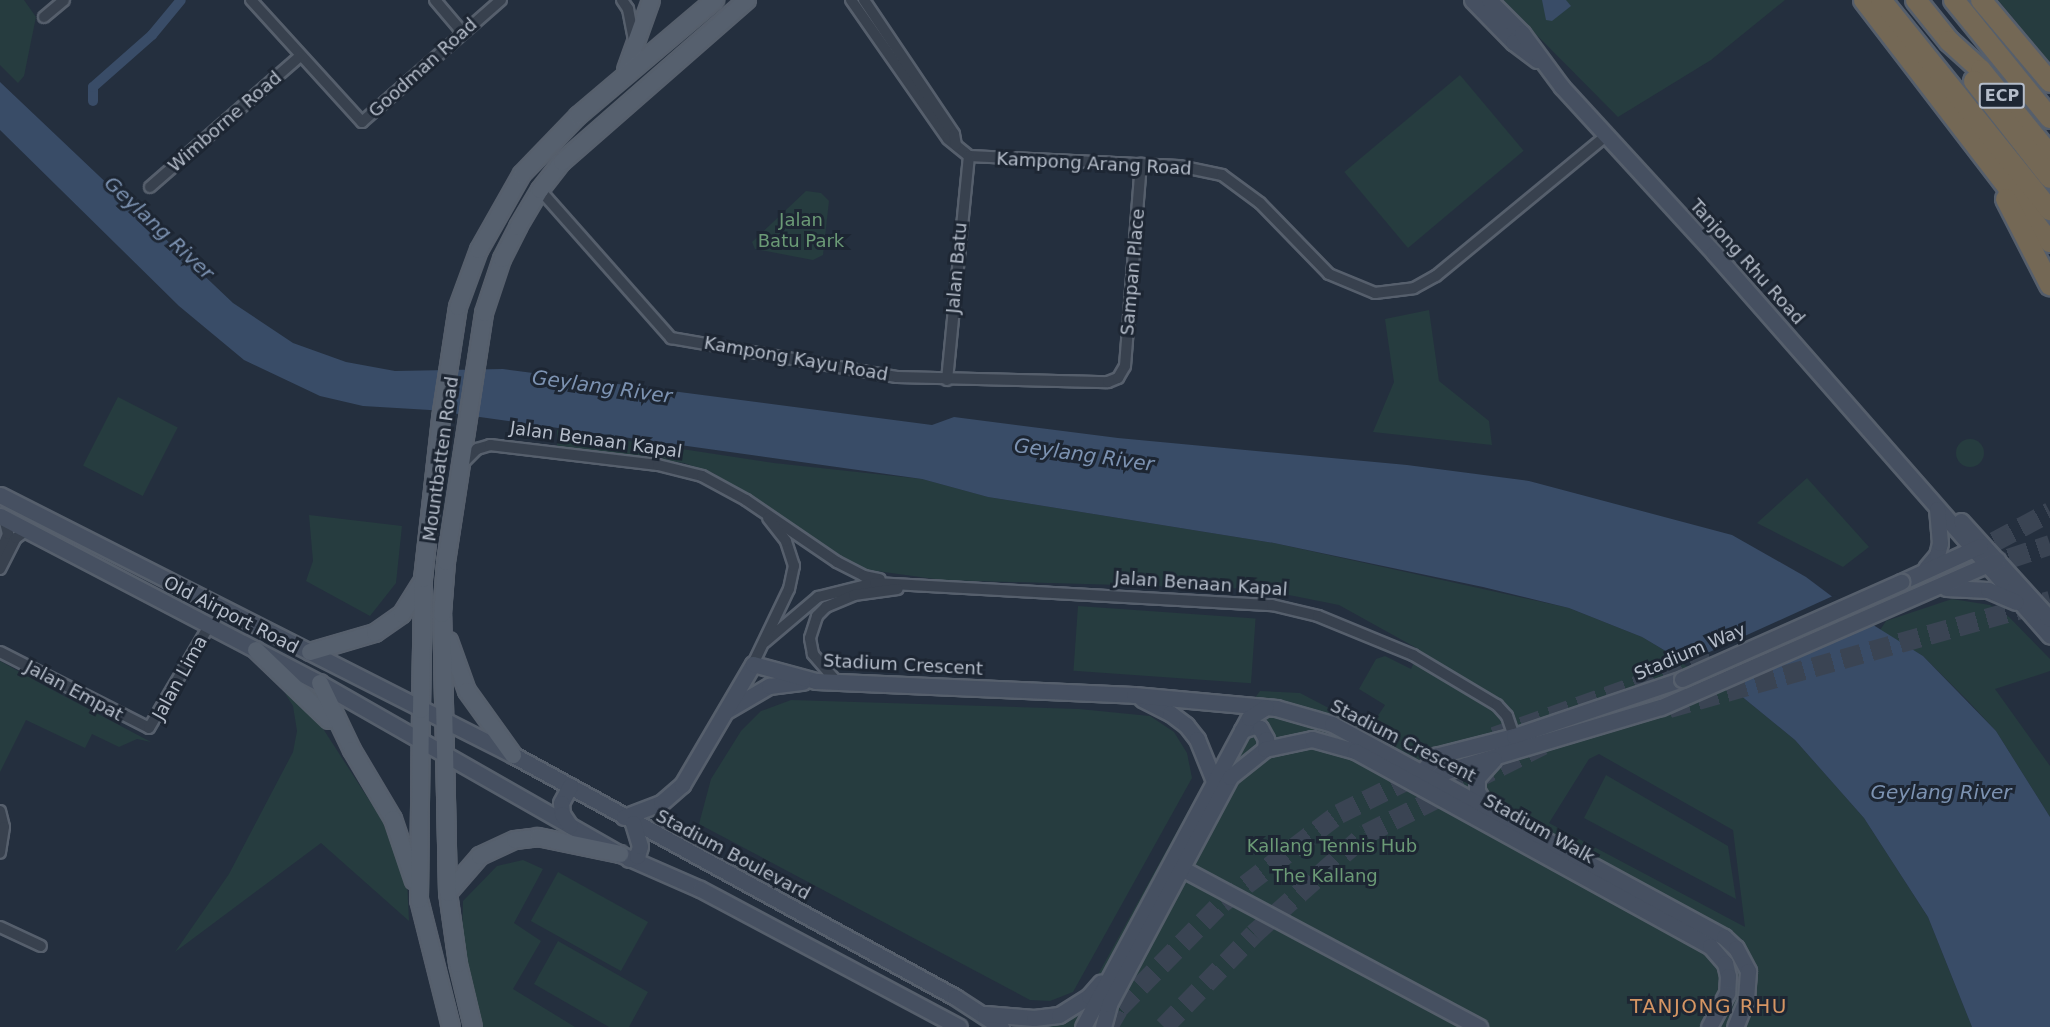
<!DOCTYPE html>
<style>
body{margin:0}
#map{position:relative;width:2050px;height:1027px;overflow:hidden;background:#242f3e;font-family:"DejaVu Sans",sans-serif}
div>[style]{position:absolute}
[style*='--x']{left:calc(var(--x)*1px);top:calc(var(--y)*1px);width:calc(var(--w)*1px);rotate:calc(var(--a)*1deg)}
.green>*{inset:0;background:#263c3f;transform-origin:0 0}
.round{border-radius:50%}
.water>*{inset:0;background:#394c67}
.pier>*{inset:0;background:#242f3e}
.canal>*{height:10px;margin:-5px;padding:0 5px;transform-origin:5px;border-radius:5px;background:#394c67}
.highway-tunnel>*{height:20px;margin-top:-10px;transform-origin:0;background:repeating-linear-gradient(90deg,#3a4453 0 20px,transparent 0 30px)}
.roads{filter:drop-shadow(2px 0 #565f6c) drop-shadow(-2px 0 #565f6c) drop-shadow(0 2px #565f6c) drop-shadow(0 -2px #565f6c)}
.street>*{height:10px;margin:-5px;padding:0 5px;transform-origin:5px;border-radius:5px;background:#38414e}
.secondary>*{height:15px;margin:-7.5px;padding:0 7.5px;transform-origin:7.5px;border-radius:7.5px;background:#465061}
.primary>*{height:16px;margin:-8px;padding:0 8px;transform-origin:8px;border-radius:8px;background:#56606e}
.highway>*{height:20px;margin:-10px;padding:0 10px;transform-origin:10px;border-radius:10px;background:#746855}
.bridges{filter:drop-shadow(2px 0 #565f6c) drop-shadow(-2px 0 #565f6c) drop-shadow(0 2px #565f6c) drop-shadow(0 -2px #565f6c)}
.secondary-bridge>*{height:15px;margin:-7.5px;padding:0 7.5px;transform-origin:7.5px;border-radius:7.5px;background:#465061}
span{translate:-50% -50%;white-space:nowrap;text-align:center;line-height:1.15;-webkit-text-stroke:6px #1d2633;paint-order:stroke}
.shield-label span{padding:2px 4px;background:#1d2633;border:2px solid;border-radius:4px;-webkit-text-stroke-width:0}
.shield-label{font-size:16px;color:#b4bcc9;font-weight:700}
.street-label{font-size:18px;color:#b4bcc9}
.park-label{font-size:18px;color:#6b9a76}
.water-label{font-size:20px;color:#7c92b1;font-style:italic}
.neighbourhood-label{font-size:20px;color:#d59563;letter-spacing:1.5px}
</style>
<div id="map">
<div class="green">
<div style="clip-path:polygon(0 0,24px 0,36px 17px,24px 76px,18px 83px,0 65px)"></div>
<div style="clip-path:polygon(1502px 0,1785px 0,1711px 60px,1618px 117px)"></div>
<div style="clip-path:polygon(1998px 0,2050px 0,2050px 63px)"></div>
<div style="left:1460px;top:75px;width:99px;height:151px;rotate:50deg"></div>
<div style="clip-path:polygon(806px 191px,821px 193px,829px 201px,823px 255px,813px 260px,755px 249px,752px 242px)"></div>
<div style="clip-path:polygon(1429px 310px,1439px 381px,1489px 421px,1492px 445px,1373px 432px,1394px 382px,1385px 319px)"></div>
<div style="left:118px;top:397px;width:67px;height:77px;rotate:27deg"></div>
<div style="clip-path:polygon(evenodd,557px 430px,774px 463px,922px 479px,988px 497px,1274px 543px,1569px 608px,1642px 637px,1740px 695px,1795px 740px,1864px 818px,1928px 917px,1972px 1027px,1034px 1027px,1054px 1021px,1094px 982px,1238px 720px,1260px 691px,1300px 693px,1369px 729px,1385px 705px,1359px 689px,1376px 659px,1385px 656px,1411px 669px,1420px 650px,1339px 605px,1259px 589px,942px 580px,862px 569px,713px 473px,684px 463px,557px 447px,557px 430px,1599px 754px,1733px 830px,1745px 927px,1549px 823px,1589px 759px,1599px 754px)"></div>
<div class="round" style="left:1956px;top:439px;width:28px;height:28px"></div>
<div style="clip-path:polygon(1807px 478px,1869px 547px,1843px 567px,1757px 523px)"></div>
<div style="clip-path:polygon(309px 515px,402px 526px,396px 583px,370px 616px,306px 581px,313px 561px)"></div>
<div style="clip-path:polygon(1952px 599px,1990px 605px,2009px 617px,2050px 659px,2050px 671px,1995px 689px,2050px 766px,2050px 817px,1996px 731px,1968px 701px,1923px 656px,1880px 630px,1886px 621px)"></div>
<div style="left:1078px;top:606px;width:178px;height:65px;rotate:4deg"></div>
<div style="clip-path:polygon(0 661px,47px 687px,151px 742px,137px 739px,119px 747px,92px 734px,85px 748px,26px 720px,0 772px)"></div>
<div style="clip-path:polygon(267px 676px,284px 685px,311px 710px,382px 820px,398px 849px,407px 880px,409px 921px,321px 843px,175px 952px,229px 874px,293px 752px,297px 731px,293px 706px,280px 685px)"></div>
<div style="clip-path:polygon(791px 700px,1079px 709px,1150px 716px,1174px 732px,1187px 753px,1192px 778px,1073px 992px,1050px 1001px,1030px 1000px,699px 824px,711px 779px,741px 731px,761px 711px)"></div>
<div style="clip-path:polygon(1606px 775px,1728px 846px,1736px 899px,1584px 818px)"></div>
<div style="clip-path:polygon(523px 860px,543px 869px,514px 923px,541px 941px,513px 989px,575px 1027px,479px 1027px,461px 969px,463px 901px,497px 866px)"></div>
<div style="left:558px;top:872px;width:103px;height:56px;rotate:29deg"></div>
<div style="clip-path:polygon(558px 941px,648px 992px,629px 1027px,609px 1027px,534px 984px)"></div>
</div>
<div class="water">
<div style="clip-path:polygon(1542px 0,1566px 0,1571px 6px,1552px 21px,1546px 20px)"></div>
<div style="clip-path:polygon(0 82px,233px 303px,293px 343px,346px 362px,395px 371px,503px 369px,932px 425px,954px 417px,1118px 438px,1407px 465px,1529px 481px,1732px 535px,1806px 577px,1854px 613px,1923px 656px,1996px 731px,2050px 817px,2050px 1027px,1972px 1027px,1928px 917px,1864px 818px,1795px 740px,1740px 695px,1642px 637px,1569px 608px,1483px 587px,1274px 543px,988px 497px,922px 479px,430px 410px,363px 406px,320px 396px,244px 360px,179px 306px,0 130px)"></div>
</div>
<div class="pier">
<div style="clip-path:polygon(1835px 595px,1874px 623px,1725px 689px,1683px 664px)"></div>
</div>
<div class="canal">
<div style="--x:93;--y:101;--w:14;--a:-90"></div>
<div style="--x:93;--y:87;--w:79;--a:-41.4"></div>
<div style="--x:152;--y:35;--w:45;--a:-50.4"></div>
</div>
<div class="highway-tunnel">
<div style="--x:1968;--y:556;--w:93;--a:-28.2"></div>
<div style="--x:1981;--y:568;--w:73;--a:-18.4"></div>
<div style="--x:1831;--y:619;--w:91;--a:-18.6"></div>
<div style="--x:1669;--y:708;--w:396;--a:-15.7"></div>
<div style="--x:1494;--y:737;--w:235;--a:-19.7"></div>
<div style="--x:1108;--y:1027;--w:22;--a:-60"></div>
<div style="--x:1119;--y:1008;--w:147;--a:-45.6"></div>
<div style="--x:1222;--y:903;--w:147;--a:-37.3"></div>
<div style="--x:1339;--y:814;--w:144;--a:-26.4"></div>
<div style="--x:1164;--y:1027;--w:129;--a:-45.9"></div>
<div style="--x:1254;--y:934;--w:150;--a:-41.8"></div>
<div style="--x:1366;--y:834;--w:198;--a:-26.7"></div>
</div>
<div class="roads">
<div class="street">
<div style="--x:251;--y:0;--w:165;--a:47.7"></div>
<div style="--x:362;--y:122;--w:185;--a:-41.3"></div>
<div style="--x:435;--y:0;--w:42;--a:49.8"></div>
<div style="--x:622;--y:0;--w:11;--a:56"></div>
<div style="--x:628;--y:9;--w:33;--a:79"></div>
<div style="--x:851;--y:0;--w:169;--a:55.1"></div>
<div style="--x:948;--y:139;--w:27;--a:39"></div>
<div style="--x:969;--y:156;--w:210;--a:2.7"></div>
<div style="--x:1179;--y:166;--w:44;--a:11.8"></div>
<div style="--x:1222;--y:175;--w:47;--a:36.4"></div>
<div style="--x:1260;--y:203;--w:99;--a:45.8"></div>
<div style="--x:1329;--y:274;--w:50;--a:22.4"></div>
<div style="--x:1375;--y:293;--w:39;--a:-7"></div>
<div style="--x:1414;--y:288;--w:25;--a:-29"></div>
<div style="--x:1436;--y:276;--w:220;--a:-39.5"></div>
<div style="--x:864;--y:0;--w:161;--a:56.1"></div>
<div style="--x:954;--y:134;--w:11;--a:80"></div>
<div style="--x:44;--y:17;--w:26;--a:-40"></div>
<div style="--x:150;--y:187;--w:199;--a:-41.1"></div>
<div style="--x:540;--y:190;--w:198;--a:48.5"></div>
<div style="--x:671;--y:338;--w:229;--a:9.8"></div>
<div style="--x:897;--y:377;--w:211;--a:1.4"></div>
<div style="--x:1108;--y:382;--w:11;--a:-22"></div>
<div style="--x:1118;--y:378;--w:14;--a:-60"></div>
<div style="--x:1125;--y:366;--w:203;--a:-85.5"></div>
<div style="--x:947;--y:380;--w:225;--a:-84.4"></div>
<div style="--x:461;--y:465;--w:23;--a:-45"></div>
<div style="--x:477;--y:449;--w:14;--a:-17"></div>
<div style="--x:490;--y:445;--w:169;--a:6.8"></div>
<div style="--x:658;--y:465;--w:45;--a:14"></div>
<div style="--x:702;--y:476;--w:50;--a:28.6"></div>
<div style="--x:746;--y:500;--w:110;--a:34.3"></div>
<div style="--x:837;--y:562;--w:30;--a:27"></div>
<div style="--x:864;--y:576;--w:16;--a:11"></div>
<div style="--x:0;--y:553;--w:21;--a:-67"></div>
<div style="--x:8;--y:534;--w:16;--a:-104"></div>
<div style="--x:0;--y:569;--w:35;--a:-63"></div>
<div style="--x:16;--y:538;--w:14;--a:-36"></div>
<div style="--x:765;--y:642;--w:70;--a:-40.3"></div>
<div style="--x:818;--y:597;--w:59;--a:-13.8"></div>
<div style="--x:875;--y:583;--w:398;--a:3.2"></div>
<div style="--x:1272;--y:605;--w:47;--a:13.4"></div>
<div style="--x:1318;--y:616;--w:103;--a:22.3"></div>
<div style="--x:1413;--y:655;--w:98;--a:30.8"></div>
<div style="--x:1497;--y:705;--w:15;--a:48"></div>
<div style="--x:1507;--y:716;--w:21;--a:71"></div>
<div style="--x:0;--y:652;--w:167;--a:27"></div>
<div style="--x:149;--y:728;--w:118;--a:-59.5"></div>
<div style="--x:753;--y:664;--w:83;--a:-64.4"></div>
<div style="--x:789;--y:589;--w:24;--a:-78"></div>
<div style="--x:794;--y:566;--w:26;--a:-108"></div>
<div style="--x:786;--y:541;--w:29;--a:-128"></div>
<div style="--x:837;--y:682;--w:37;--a:-131"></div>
<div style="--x:813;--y:654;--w:16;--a:-101"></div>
<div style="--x:810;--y:638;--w:23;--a:-72"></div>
<div style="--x:817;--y:616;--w:13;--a:-45"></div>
<div style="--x:826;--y:607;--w:30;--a:-23"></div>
<div style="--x:854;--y:595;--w:44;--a:-7.8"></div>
<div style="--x:0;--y:811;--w:16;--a:76"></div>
<div style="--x:4;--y:827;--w:26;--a:99"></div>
<div style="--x:0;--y:927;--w:45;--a:24.9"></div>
</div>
<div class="secondary">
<div style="--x:1472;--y:0;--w:59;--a:45.7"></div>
<div style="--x:1513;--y:42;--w:30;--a:37"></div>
<div style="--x:1489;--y:0;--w:47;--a:45"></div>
<div style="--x:1522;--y:33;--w:67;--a:53.5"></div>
<div style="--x:1562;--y:87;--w:225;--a:47.5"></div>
<div style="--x:1714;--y:253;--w:509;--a:48.74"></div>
<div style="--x:0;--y:495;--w:575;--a:26.88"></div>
<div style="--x:513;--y:755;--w:504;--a:28.7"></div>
<div style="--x:955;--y:997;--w:55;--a:33.1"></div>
<div style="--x:0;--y:516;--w:361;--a:27.6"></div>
<div style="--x:320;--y:683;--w:345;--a:29.7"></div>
<div style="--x:620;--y:854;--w:87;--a:23.6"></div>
<div style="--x:700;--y:889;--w:293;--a:28"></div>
<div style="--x:1961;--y:521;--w:132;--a:47.8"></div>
<div style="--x:1926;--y:568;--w:17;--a:-50"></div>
<div style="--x:1937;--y:555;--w:12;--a:-76"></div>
<div style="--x:1940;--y:543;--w:34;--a:-95"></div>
<div style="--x:1901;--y:582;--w:87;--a:-24.5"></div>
<div style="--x:1946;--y:588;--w:42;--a:2.7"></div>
<div style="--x:1988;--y:590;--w:30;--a:23"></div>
<div style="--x:1142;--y:699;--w:31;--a:27"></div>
<div style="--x:1170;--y:713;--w:20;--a:37"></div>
<div style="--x:1186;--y:725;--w:18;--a:52"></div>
<div style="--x:1197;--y:739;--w:51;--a:68"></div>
<div style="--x:726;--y:711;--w:50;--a:-30.2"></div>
<div style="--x:769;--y:686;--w:34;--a:-7"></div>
<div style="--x:1242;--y:730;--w:13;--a:-18"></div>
<div style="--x:1254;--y:726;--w:6;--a:18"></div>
<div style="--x:1260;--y:728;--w:13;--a:61"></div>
<div style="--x:1266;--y:739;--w:10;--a:96"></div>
<div style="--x:1416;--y:780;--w:31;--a:-52"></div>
<div style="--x:1435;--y:756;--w:81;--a:-14.2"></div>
<div style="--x:1514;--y:736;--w:177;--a:-18.7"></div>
<div style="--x:1430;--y:784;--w:16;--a:-45"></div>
<div style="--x:1441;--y:773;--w:26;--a:-18"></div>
<div style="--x:1466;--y:765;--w:203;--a:-16.6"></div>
<div style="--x:1661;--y:707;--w:367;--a:-23.6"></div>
<div style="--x:570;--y:786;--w:19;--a:118"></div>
<div style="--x:561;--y:803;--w:11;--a:85"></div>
<div style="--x:562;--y:814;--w:14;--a:56"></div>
<div style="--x:1486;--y:806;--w:17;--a:-121"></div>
<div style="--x:1477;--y:791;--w:13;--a:-90"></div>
<div style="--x:1477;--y:778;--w:25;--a:-48"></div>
<div style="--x:624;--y:817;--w:40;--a:-21"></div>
<div style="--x:661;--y:803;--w:28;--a:-41"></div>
<div style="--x:682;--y:785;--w:140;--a:-59.6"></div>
<div style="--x:753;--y:664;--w:65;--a:15.1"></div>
<div style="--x:816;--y:681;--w:318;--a:2.5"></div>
<div style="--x:1134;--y:695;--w:143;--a:5.2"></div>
<div style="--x:1276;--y:708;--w:58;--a:15.9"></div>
<div style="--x:1332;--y:724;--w:446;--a:28.5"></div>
<div style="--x:1724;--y:937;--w:16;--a:43"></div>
<div style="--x:1736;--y:948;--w:26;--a:62"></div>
<div style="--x:1748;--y:971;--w:29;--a:94"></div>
<div style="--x:1746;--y:1000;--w:29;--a:112"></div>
<div style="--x:629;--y:859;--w:9;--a:-21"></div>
<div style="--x:637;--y:856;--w:10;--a:-73"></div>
<div style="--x:640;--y:846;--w:24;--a:-107"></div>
<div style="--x:1181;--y:868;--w:338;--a:28.1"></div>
<div style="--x:985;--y:1014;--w:49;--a:4.7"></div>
<div style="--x:1034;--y:1018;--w:25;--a:-7"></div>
<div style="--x:1059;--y:1015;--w:36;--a:-32"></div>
<div style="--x:1089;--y:996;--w:18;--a:-49"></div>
<div style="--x:1083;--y:1027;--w:351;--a:-61.8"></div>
<div style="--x:1249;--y:718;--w:20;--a:-33"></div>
<div style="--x:1103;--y:1027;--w:24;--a:-75"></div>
<div style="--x:1109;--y:1004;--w:257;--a:-61.9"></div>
<div style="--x:1230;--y:777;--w:45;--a:-38.7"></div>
<div style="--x:1265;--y:749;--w:48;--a:-12"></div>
<div style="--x:1312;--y:739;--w:45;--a:15.6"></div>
<div style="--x:1355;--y:751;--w:405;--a:28.8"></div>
<div style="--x:1710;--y:946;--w:23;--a:49"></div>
<div style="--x:1725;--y:963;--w:13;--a:77"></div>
<div style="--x:1728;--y:976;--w:17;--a:93"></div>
<div style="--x:1727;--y:993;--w:38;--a:118"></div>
</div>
<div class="primary">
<div style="--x:626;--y:70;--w:74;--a:-70.3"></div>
<div style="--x:449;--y:641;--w:53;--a:70.2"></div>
<div style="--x:467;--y:691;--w:79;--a:54.3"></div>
<div style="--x:256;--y:650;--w:101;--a:43.8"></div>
<div style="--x:310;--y:652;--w:68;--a:-16.3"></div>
<div style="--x:375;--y:633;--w:33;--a:-35"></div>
<div style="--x:402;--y:614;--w:38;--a:-58"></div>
<div style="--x:320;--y:683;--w:74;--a:64.5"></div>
<div style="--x:352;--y:750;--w:80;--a:59.3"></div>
<div style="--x:393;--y:819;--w:65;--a:71.3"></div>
<div style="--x:448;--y:893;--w:49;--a:-49.1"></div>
<div style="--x:480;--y:856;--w:38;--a:-25"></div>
<div style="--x:515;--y:840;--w:23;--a:-7"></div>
<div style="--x:538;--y:837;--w:84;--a:11.7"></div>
<div style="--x:451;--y:1027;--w:131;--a:-104.1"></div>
<div style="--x:419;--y:900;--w:190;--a:-89.4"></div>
<div style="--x:421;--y:710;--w:131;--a:-89.1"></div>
<div style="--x:423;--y:579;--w:162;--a:-83.6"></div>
<div style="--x:441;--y:418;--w:112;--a:-81.3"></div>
<div style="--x:458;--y:307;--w:61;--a:-69.8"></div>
<div style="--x:479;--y:250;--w:87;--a:-60.5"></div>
<div style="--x:522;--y:174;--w:81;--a:-46"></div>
<div style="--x:578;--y:116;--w:180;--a:-40.3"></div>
<div style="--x:473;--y:1027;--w:65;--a:-103.4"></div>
<div style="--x:458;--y:964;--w:72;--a:-98"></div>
<div style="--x:448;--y:893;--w:279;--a:-91.2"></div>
<div style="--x:442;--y:614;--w:52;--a:-85.6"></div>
<div style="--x:446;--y:562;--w:252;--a:-81.3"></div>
<div style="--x:484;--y:313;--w:57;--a:-71.6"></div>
<div style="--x:502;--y:259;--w:36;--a:-63"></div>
<div style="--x:518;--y:227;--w:43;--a:-59.3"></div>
<div style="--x:540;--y:190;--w:36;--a:-52"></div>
<div style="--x:562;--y:162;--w:246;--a:-41.2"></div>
</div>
<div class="highway">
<div style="--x:1864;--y:0;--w:305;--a:52.5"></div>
<div style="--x:1881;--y:0;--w:270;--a:51.2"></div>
<div style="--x:1916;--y:0;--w:53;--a:51.2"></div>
<div style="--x:1949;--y:41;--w:43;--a:42.2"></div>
<div style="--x:1981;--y:70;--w:109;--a:50.9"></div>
<div style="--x:1954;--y:0;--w:152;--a:50.9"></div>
<div style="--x:1981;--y:0;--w:107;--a:49.9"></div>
<div style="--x:1974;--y:81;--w:123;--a:51.9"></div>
<div style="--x:2006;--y:199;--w:97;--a:62.9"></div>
</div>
</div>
<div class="bridges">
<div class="secondary-bridge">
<div style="--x:1682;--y:679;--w:240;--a:-23.9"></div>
</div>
</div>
<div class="shield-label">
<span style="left:2002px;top:96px">ECP</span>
</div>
<div class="street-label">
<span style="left:423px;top:68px;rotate:-42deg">Goodman Road</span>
<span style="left:225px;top:122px;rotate:-41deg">Wimborne Road</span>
<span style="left:1094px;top:164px;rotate:3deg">Kampong Arang Road</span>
<span style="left:1747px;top:262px;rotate:48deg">Tanjong Rhu Road</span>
<span style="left:957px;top:268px;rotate:-85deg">Jalan Batu</span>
<span style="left:1133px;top:272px;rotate:-85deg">Sampan Place</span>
<span style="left:796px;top:359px;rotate:10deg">Kampong Kayu Road</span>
<span style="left:596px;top:440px;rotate:8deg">Jalan Benaan Kapal</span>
<span style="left:441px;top:459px;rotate:-82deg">Mountbatten Road</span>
<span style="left:1201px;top:584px;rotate:4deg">Jalan Benaan Kapal</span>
<span style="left:231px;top:615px;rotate:27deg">Old Airport Road</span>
<span style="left:1690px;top:652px;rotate:-23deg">Stadium Way</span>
<span style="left:903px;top:665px;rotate:3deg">Stadium Crescent</span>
<span style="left:180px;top:678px;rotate:-61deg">Jalan Lima</span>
<span style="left:74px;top:691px;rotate:28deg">Jalan Empat</span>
<span style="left:1403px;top:741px;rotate:27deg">Stadium Crescent</span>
<span style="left:1539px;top:829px;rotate:29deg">Stadium Walk</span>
<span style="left:733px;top:855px;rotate:28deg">Stadium Boulevard</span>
</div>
<div class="park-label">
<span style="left:801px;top:231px">Jalan<br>Batu Park</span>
<span style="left:1332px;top:846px">Kallang Tennis Hub</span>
<span style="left:1325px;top:876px">The Kallang</span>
</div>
<div class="water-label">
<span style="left:159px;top:228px;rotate:43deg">Geylang River</span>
<span style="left:602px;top:387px;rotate:8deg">Geylang River</span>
<span style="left:1084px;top:455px;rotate:8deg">Geylang River</span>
<span style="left:1941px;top:792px">Geylang River</span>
</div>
<div class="neighbourhood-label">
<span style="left:1709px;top:1006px">TANJONG RHU</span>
</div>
</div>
